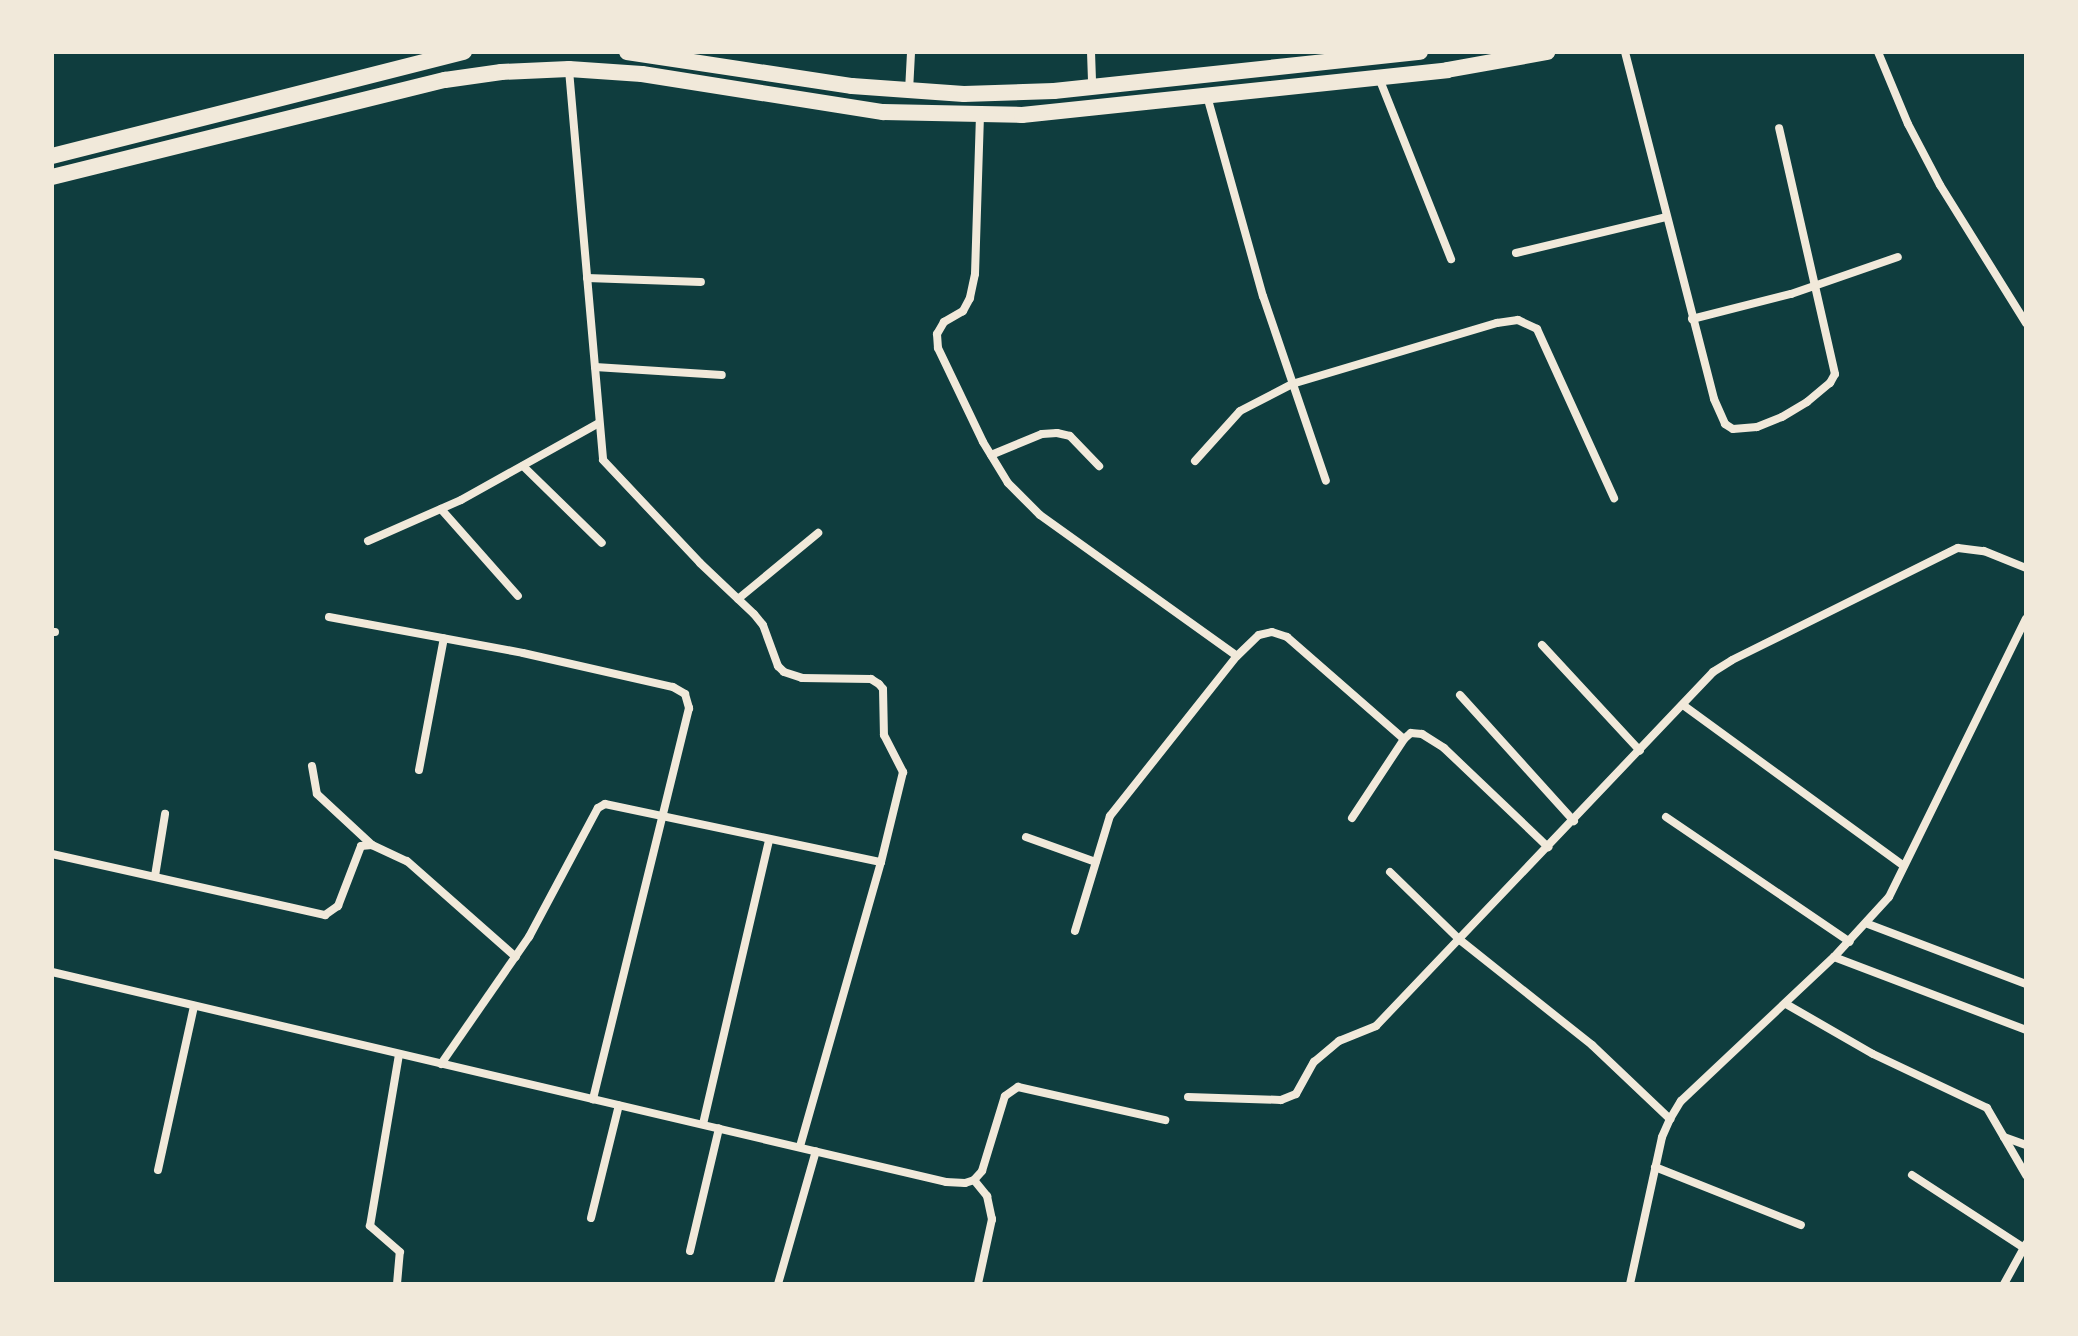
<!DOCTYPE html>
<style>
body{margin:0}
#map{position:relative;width:2078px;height:1336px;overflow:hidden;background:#0f3d3e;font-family:"Exo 2",sans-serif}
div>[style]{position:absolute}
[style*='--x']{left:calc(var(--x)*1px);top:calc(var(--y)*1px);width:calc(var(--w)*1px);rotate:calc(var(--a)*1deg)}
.minor>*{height:8px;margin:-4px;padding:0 4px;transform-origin:4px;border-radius:4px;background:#f1e9da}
.trunk>*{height:16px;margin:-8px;padding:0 8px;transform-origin:8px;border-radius:8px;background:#f1e9da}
span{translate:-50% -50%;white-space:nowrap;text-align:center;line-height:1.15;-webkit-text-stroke:6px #f1e9da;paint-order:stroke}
.frame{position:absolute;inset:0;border:54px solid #f1e9da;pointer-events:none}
</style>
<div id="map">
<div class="minor">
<div style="--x:1091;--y:52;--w:35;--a:88"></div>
<div style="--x:1625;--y:52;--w:358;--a:75.6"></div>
<div style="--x:1714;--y:399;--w:27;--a:66"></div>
<div style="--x:1725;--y:424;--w:9;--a:32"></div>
<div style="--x:1733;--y:429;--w:24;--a:-5"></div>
<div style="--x:1757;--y:427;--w:27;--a:-22"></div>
<div style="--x:1782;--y:417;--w:29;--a:-31"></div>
<div style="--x:1807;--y:402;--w:30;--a:-40"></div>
<div style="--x:1830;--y:383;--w:10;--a:-61"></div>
<div style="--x:1835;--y:374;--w:252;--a:-102.8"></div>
<div style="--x:1878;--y:52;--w:78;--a:67.4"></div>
<div style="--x:1908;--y:124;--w:69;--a:62.3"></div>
<div style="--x:1940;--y:185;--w:163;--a:58.1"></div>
<div style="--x:569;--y:70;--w:391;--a:85"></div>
<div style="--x:603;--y:460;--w:141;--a:46.7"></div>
<div style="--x:700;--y:563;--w:74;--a:43.4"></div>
<div style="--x:754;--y:614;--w:14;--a:51"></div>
<div style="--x:763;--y:625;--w:44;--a:69.9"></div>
<div style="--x:778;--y:666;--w:8;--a:45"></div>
<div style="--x:784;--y:672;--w:19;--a:18"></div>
<div style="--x:802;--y:678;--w:69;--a:0.8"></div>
<div style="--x:871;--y:679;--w:9;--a:32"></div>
<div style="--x:879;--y:684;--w:6;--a:51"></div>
<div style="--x:883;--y:689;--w:46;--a:88.8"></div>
<div style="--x:884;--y:735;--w:42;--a:62.8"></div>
<div style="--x:903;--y:772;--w:93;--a:103.7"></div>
<div style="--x:881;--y:862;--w:296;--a:105.9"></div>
<div style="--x:1379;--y:78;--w:195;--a:68.3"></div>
<div style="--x:909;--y:91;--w:39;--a:-87"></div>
<div style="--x:1207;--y:96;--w:208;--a:74.4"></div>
<div style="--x:1263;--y:296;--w:195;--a:71.2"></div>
<div style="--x:980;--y:115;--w:159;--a:91.8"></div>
<div style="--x:975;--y:274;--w:25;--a:102"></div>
<div style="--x:970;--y:298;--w:15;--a:118"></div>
<div style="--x:963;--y:311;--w:22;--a:150"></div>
<div style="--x:944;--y:322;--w:14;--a:120"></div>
<div style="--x:937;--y:334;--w:14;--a:86"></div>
<div style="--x:938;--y:348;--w:104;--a:64.4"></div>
<div style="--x:983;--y:442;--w:48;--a:58.6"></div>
<div style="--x:1008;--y:483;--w:45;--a:45"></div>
<div style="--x:1040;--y:515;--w:242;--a:35.6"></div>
<div style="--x:1516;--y:253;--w:154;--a:-13.5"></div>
<div style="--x:587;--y:278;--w:114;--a:2"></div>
<div style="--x:1692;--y:319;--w:102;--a:-14.2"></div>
<div style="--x:1791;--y:294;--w:113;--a:-19.1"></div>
<div style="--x:595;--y:367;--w:127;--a:3.6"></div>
<div style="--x:991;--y:455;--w:55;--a:-22.4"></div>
<div style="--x:1042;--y:434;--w:15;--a:-4"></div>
<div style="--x:1057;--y:433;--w:13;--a:13"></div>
<div style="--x:1070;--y:436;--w:42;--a:46"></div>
<div style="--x:1195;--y:461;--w:67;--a:-48"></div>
<div style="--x:1240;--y:411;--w:59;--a:-27.4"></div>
<div style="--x:1292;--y:384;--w:214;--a:-16.6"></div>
<div style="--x:1497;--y:323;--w:21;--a:-8"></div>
<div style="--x:1518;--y:320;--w:21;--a:25"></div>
<div style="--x:1537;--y:329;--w:186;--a:65.5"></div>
<div style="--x:523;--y:466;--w:110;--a:44.3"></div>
<div style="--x:441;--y:509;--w:116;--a:48.5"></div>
<div style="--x:368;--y:541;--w:102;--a:-23.8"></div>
<div style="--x:461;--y:500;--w:158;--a:-29.2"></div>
<div style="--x:738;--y:599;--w:104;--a:-39.5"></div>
<div style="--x:329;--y:617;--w:197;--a:10.5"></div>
<div style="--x:523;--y:653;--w:154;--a:12.8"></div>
<div style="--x:673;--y:687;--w:14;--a:30"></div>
<div style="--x:685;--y:694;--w:15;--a:74"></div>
<div style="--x:689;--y:708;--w:403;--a:103.8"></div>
<div style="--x:52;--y:632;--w:3;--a:0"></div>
<div style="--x:1542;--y:645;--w:144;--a:47.2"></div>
<div style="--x:1460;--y:695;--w:170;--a:47.9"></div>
<div style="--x:1683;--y:705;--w:273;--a:36.1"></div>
<div style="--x:312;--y:766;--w:28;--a:80"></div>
<div style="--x:317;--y:794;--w:75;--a:42.8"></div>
<div style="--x:419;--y:770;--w:134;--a:-79.3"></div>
<div style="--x:1666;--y:817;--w:222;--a:34.2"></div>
<div style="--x:1352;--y:818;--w:95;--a:-56.6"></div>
<div style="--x:1404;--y:739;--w:9;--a:-41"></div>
<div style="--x:1411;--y:733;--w:11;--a:5"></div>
<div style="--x:1422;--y:734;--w:26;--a:32"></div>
<div style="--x:1444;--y:748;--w:144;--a:43.6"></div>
<div style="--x:1026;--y:837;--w:74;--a:19.7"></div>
<div style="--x:52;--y:854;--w:280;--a:12.6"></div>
<div style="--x:325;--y:915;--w:16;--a:-35"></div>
<div style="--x:338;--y:906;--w:64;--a:-69"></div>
<div style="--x:361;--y:846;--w:11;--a:-5"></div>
<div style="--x:372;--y:845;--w:38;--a:25"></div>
<div style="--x:407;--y:861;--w:145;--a:41.4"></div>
<div style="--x:1390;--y:872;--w:98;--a:44.2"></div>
<div style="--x:1460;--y:940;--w:169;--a:38.5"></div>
<div style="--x:1592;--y:1045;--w:108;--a:43.5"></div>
<div style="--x:155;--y:876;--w:63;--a:-80.8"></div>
<div style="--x:1868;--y:924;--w:169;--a:20.8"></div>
<div style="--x:1075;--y:931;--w:120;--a:-73.1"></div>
<div style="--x:1110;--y:816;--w:204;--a:-51.6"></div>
<div style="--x:1237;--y:656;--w:30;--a:-44"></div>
<div style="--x:1259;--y:635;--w:13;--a:-13"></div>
<div style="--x:1272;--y:632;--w:16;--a:18"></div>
<div style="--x:1287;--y:637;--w:155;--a:41.1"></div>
<div style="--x:1834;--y:957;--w:205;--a:20.8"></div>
<div style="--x:52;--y:972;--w:918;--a:13.22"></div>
<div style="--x:946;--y:1182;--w:19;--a:3"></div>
<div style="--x:965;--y:1183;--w:9;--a:-18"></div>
<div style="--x:974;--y:1180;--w:12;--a:-48"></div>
<div style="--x:982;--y:1171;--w:78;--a:-73"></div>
<div style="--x:1005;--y:1096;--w:16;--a:-35"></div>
<div style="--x:1018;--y:1087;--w:151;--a:12.7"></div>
<div style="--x:1786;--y:1004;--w:100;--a:29.9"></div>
<div style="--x:1873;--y:1054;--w:126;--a:25.3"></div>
<div style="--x:1987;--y:1108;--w:78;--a:59.8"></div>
<div style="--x:441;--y:1064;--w:155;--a:-55.3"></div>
<div style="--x:529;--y:937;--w:146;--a:-61.9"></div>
<div style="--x:598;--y:808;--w:8;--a:-30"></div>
<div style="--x:605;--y:804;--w:282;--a:11.9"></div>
<div style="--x:1188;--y:1097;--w:93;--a:1.8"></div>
<div style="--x:1281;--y:1100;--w:16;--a:-22"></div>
<div style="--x:1296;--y:1094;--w:37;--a:-61"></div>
<div style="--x:1314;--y:1062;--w:33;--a:-40"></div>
<div style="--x:1339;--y:1041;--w:40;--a:-22"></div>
<div style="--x:1376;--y:1026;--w:489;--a:-46.4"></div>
<div style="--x:1713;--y:672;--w:22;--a:-32"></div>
<div style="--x:1732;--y:660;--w:252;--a:-26.4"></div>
<div style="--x:1958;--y:548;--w:26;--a:7"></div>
<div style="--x:1984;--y:551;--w:45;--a:22"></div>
<div style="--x:703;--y:1124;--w:291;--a:-76.9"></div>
<div style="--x:2004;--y:1137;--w:23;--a:20"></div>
<div style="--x:1655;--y:1167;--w:157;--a:21.7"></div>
<div style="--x:158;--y:1170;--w:168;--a:-77.6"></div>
<div style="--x:1912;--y:1175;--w:134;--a:33.1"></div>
<div style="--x:974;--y:1180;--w:21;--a:51"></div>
<div style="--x:987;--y:1196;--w:24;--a:78"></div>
<div style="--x:992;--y:1219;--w:66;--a:102.2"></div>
<div style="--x:591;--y:1218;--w:116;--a:-76.1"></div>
<div style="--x:690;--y:1251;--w:126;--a:-76.7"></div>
<div style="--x:397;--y:1284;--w:32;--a:-85"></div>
<div style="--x:400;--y:1252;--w:40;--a:-139"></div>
<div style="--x:370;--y:1226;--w:174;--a:-80.4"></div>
<div style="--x:778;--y:1284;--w:138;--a:-74.1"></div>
<div style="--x:1630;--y:1284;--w:150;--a:-77.7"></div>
<div style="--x:1662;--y:1137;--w:20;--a:-66"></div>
<div style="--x:1670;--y:1119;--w:21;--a:-59"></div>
<div style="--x:1681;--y:1101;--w:210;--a:-43.3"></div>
<div style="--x:1834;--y:957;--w:81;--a:-47.5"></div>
<div style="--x:1889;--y:897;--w:310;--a:-63.8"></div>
<div style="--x:2004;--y:1284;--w:46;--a:-61.2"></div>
</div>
<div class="trunk">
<div style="--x:627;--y:52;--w:228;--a:8.6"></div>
<div style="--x:852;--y:86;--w:112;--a:4.1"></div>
<div style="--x:964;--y:94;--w:90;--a:-1.9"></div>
<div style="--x:1054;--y:91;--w:368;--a:-6.1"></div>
<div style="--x:52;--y:156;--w:425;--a:-14.2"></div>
<div style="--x:52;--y:177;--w:405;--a:-13.9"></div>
<div style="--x:445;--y:80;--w:57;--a:-8.1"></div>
<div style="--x:501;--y:72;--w:68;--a:-2.5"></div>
<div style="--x:569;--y:69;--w:73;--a:3.9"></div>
<div style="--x:642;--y:74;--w:244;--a:9"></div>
<div style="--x:883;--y:112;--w:139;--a:1.2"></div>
<div style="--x:1022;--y:115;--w:427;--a:-6"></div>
<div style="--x:1447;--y:70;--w:102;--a:-10.2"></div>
</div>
<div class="frame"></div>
</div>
